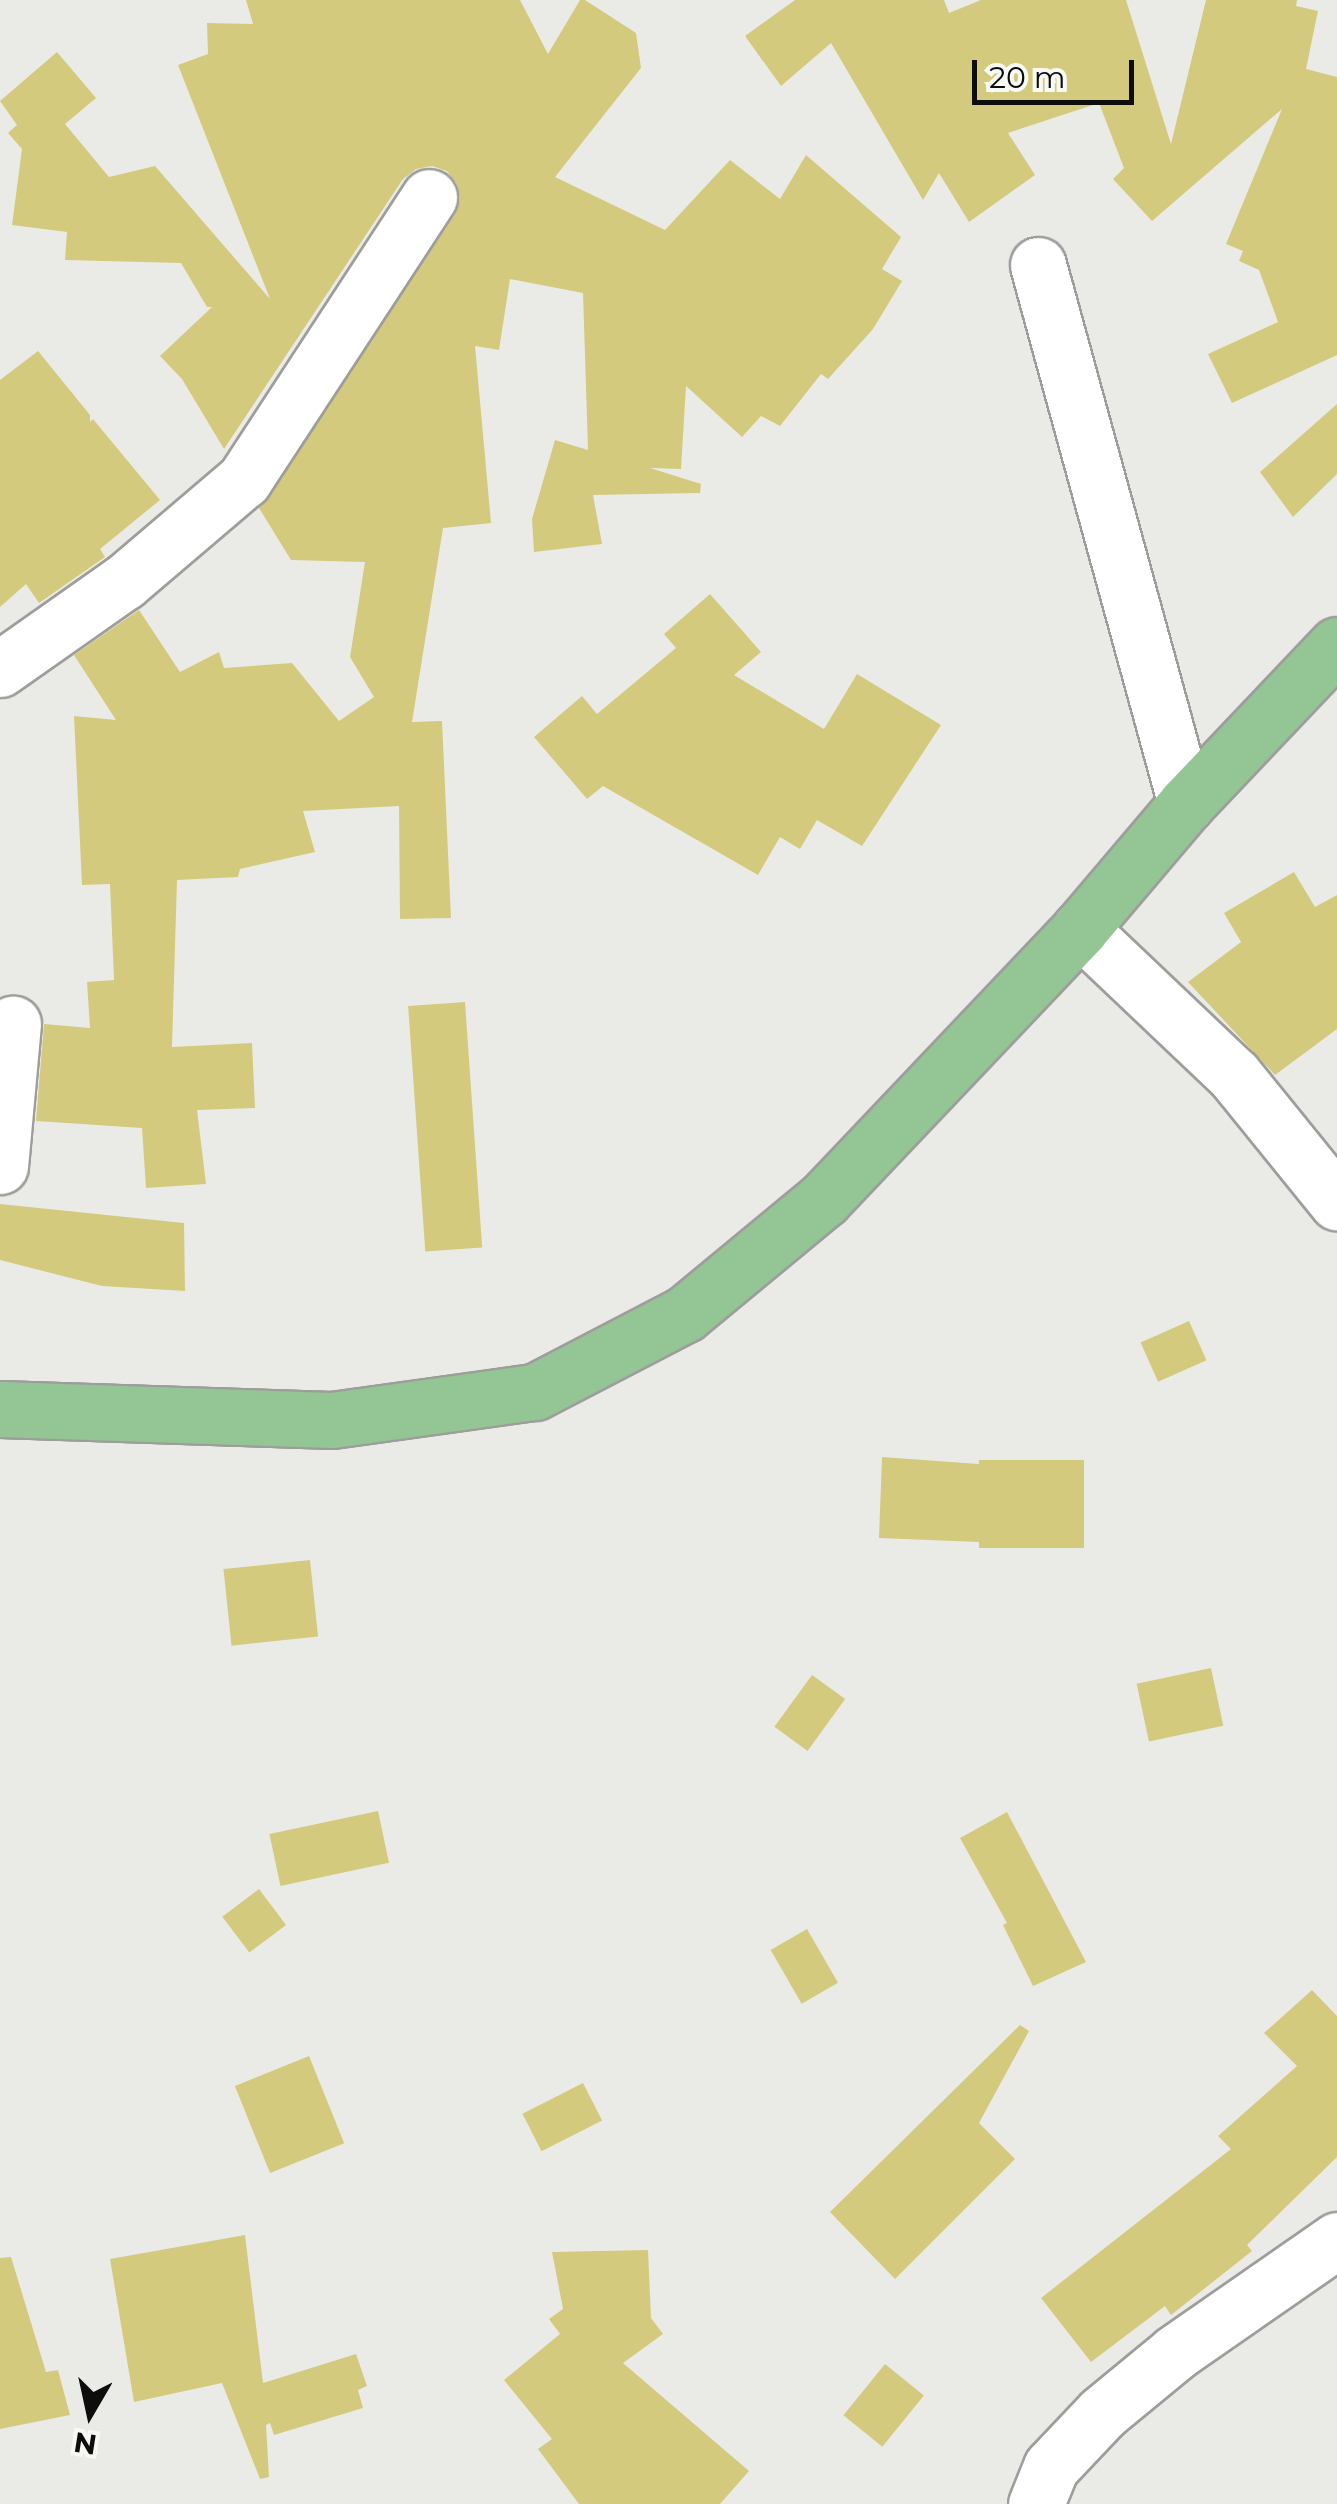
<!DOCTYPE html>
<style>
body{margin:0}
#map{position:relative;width:1337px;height:2504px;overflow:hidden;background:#eaebe7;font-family:Montserrat,sans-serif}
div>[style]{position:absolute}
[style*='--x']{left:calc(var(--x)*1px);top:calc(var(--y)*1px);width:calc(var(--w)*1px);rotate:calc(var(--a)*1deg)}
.building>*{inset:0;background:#d4ca7e;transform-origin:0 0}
.roads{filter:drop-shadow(2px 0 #9d9e9b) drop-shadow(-2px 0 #9d9e9b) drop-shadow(0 2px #9d9e9b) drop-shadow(0 -2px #9d9e9b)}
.minor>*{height:55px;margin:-27.5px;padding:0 27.5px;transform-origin:27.5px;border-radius:27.5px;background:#fff}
.major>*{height:55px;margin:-27.5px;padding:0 27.5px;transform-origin:27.5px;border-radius:27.5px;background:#94c594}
span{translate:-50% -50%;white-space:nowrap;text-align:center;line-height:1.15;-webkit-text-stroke:10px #f7f9f4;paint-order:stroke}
.north{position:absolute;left:40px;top:2364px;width:100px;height:100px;-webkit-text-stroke:8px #f7f9f4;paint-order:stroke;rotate:189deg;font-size:28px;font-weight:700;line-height:40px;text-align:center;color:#0d0d0c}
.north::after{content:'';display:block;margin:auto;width:35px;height:45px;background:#0d0d0c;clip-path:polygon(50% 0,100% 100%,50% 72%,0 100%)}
.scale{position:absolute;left:972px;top:60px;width:162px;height:45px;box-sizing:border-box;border:5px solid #0d0d0c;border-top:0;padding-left:12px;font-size:30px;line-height:35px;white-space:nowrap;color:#0d0d0c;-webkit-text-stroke:8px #f7f9f4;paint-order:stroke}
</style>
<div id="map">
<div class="building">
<div style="clip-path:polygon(246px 0,520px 0,548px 54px,580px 0,585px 0,636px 33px,641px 68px,555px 177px,665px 230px,730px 160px,780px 199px,806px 155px,901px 237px,882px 269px,902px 281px,873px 329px,828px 379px,821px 374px,780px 426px,761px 416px,742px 437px,686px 386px,681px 469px,650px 468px,701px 484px,700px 493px,593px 495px,602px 544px,534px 552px,532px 519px,555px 440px,588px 450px,583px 293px,510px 279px,499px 350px,475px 346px,491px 523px,443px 528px,412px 722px,442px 721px,451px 918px,400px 919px,399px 806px,303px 811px,315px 852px,240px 869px,238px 877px,177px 880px,172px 1047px,252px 1043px,255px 1108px,197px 1110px,206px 1184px,146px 1188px,142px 1128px,36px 1121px,44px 1024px,90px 1028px,87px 982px,114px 980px,110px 884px,82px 885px,74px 716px,116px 720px,74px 655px,139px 610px,180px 672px,219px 652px,224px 668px,292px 663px,339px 721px,374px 697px,350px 657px,365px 562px,291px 560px,259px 508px,455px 214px,460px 198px,457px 184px,447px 171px,432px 166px,416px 169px,403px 179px,224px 449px,182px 379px,160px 356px,212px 307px,207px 307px,181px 263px,65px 260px,67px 232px,12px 225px,22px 149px,8px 133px,17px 125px,0 101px,57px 52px,96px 98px,65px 124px,109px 177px,155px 166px,270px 299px,178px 65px,208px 54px,207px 23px,253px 24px)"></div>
<div style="clip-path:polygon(795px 0,944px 0,949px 13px,981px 0,1126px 0,1171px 144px,1206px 0,1297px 0,1296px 6px,1318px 11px,1306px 69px,1337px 77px,1337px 355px,1232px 403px,1208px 354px,1278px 322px,1259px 270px,1239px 261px,1243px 251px,1226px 244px,1282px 109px,1152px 221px,1113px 179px,1124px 168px,1099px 103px,1008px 133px,1035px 175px,969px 222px,939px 173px,923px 200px,831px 43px,781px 86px,745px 36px)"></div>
<div style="clip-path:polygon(38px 351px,90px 415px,90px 422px,93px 419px,160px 500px,100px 549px,105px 557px,39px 603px,26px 584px,0 607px,0 380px)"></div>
<div style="clip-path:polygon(1337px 404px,1337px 474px,1293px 517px,1260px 472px)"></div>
<div style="clip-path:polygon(710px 594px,761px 652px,734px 675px,824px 729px,857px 674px,941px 725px,862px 846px,817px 820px,800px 849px,780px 837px,758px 875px,603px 786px,587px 799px,534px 737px,582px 696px,597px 714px,676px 648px,664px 634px)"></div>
<div style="clip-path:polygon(1294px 872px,1315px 907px,1337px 895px,1337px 1029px,1275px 1075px,1188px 982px,1241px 942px,1224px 913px)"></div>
<div style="left:465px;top:1002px;width:246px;height:57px;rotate:86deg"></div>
<div style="clip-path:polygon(0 1204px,184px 1223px,185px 1291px,102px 1286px,0 1260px)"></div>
<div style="left:1189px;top:1321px;width:43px;height:53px;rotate:66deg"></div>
<div style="clip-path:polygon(882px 1457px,979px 1464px,979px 1460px,1084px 1460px,1084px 1548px,979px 1548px,979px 1542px,879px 1538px)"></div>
<div style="left:310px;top:1560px;width:77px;height:87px;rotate:84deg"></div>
<div style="left:1211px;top:1668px;width:59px;height:76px;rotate:78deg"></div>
<div style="left:812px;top:1675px;width:41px;height:64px;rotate:36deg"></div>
<div style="left:378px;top:1811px;width:53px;height:111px;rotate:78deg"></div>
<div style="clip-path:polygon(1007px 1812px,1086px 1962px,1033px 1986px,1003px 1925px,1007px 1923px,960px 1838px)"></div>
<div style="left:259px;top:1889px;width:45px;height:46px;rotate:53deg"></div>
<div style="left:807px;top:1929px;width:62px;height:42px;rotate:60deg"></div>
<div style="clip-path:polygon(1312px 1990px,1337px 2016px,1337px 2157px,1247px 2245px,1252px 2251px,1171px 2315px,1165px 2306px,1091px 2362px,1041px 2298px,1231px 2149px,1218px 2136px,1297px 2066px,1264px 2033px)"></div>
<div style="clip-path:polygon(1020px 2025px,1029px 2031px,979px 2123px,1015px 2159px,895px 2279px,830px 2212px)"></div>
<div style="left:309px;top:2056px;width:94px;height:80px;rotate:68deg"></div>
<div style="left:583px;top:2083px;width:42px;height:68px;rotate:63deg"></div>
<div style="clip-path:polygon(245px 2235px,263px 2383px,356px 2354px,367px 2386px,358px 2390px,363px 2408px,274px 2435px,270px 2423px,266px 2425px,269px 2477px,260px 2479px,222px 2383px,134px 2402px,110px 2259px)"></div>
<div style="clip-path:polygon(648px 2250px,651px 2318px,663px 2334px,623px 2363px,749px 2471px,720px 2504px,579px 2504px,538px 2449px,552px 2439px,504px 2380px,560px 2334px,549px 2319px,563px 2309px,552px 2252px)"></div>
<div style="clip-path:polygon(11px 2257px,46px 2372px,58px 2370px,70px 2415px,0 2429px,0 2258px)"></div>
<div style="left:885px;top:2364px;width:50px;height:66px;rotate:39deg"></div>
</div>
<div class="roads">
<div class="minor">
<div style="--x:1038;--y:265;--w:559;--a:74.65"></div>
<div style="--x:0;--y:669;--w:151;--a:-35.1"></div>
<div style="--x:124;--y:582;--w:157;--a:-40.4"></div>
<div style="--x:244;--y:480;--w:338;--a:-56.8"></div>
<div style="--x:1080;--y:929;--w:212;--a:43.5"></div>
<div style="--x:1234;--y:1075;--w:164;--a:51"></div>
<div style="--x:0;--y:1166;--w:143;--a:-84.8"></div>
<div style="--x:1036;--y:2504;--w:40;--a:-68"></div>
<div style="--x:1051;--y:2467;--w:74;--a:-46.6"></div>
<div style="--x:1102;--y:2413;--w:96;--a:-39.5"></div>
<div style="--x:1176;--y:2352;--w:196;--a:-34.8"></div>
</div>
<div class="major">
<div style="--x:0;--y:1409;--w:332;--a:1.9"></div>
<div style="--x:332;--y:1420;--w:205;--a:-7.9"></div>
<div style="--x:535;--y:1392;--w:169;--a:-27.5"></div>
<div style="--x:685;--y:1314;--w:180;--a:-39.6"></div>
<div style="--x:824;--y:1199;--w:372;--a:-46.5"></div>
<div style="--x:1080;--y:929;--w:164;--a:-49.7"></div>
<div style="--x:1186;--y:804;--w:219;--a:-46.5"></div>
</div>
</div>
<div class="north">N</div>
<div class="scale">20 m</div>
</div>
